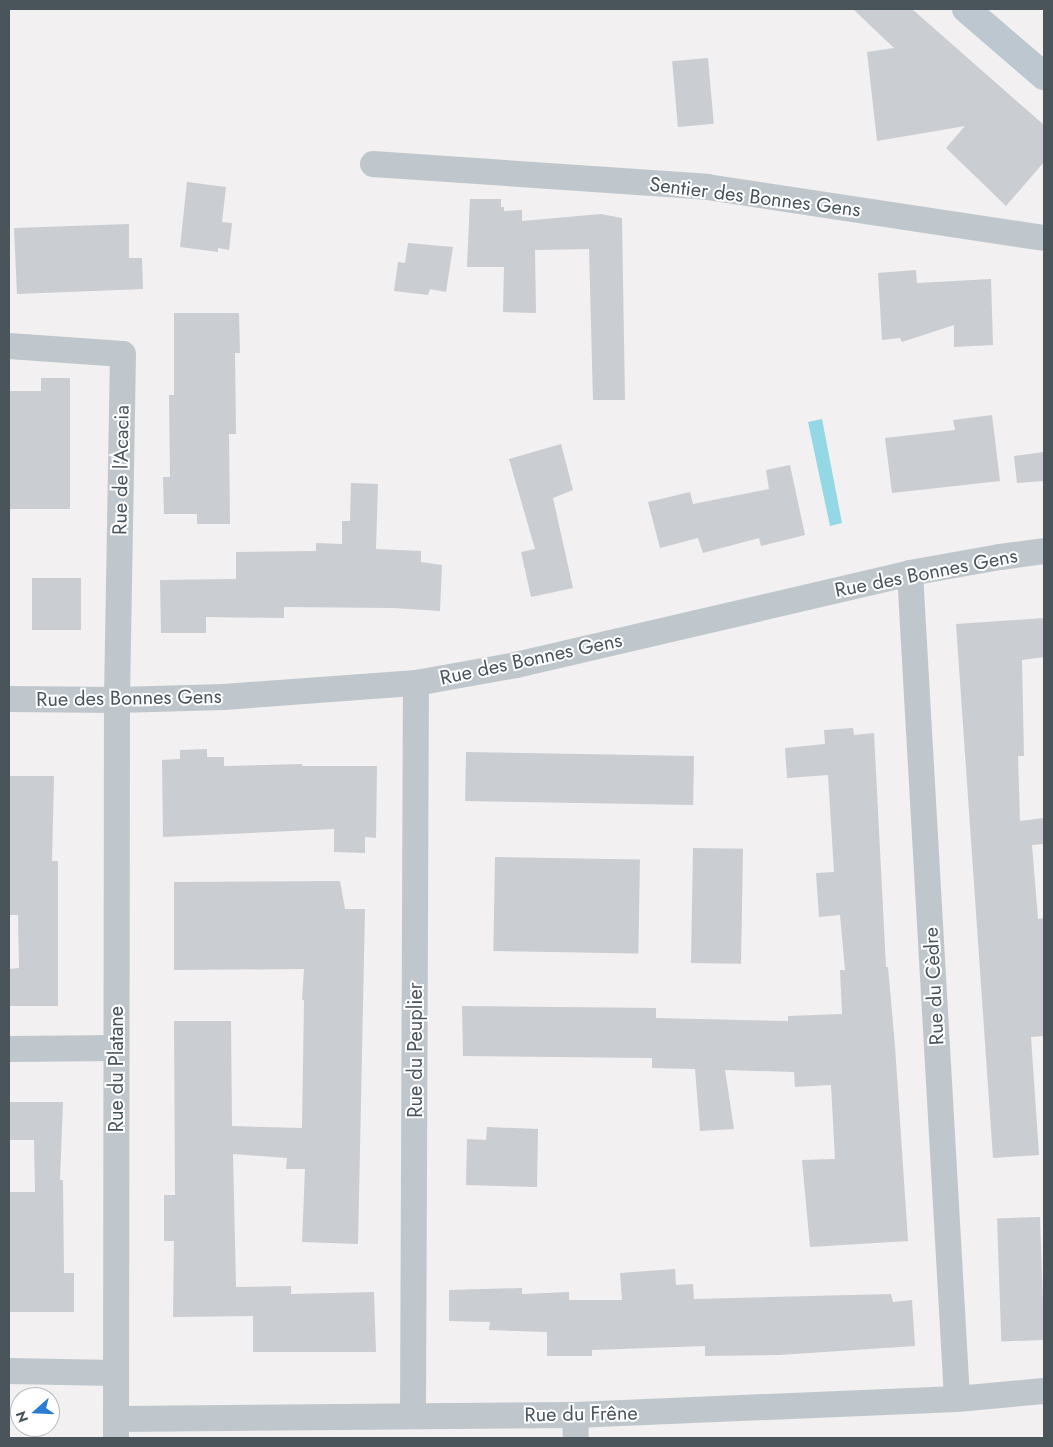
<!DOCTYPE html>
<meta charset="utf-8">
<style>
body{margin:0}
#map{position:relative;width:1053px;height:1447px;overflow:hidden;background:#f2f0f0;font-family:Jost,sans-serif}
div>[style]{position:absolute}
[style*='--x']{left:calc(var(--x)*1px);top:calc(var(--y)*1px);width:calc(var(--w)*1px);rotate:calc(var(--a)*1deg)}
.water>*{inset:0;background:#93d8e4}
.building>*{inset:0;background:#cacdd2;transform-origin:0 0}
.street>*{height:26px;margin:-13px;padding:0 13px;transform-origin:13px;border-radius:13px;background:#bfc7cd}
.secondary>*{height:28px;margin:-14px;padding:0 14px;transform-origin:14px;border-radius:14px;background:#bdc7cf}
span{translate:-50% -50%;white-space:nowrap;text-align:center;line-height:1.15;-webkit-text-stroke:4px #fff;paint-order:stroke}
.street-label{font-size:20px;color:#49545b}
.frame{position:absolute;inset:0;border:10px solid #49545b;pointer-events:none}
.north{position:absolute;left:10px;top:1387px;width:50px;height:50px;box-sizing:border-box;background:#fff;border:1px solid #b6bbbd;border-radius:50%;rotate:250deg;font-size:14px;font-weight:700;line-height:20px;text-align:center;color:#49545b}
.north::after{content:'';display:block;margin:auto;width:18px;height:22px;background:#2a7dd2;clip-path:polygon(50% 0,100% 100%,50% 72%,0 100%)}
</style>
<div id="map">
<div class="water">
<div style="clip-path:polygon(822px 419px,842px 523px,830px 526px,808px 422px)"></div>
</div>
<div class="building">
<div style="clip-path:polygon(853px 9px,912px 9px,1044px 125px,1044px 162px,1006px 206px,946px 148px,965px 126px,877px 141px,867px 52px,894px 48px)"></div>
<div style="left:708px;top:58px;width:66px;height:36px;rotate:85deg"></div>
<div style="clip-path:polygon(187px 182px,226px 187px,222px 222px,232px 223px,229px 250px,218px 248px,218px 252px,180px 247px)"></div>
<div style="clip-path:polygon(470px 199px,501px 199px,501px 207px,504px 207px,504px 211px,522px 210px,522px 221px,601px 214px,622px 218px,625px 400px,593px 400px,589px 249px,535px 250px,536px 313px,503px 312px,504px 267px,467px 267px)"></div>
<div style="clip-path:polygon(129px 224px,129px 258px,142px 258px,143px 289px,17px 294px,14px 228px)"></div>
<div style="clip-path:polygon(408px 243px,453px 247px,446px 292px,430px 289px,428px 295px,394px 291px,398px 262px,405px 263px)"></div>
<div style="clip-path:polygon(916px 270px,917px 283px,991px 279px,993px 345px,954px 347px,954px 325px,902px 342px,900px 338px,882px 340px,878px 273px)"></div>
<div style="clip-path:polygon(174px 313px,239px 313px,240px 353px,235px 353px,236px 434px,229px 434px,230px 524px,197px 524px,197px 514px,164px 514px,163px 477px,170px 477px,169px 395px,174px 395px)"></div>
<div style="clip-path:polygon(41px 378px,70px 378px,70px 509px,9px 509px,9px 391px,41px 391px)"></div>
<div style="clip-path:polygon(992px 415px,1000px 481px,892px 493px,885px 438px,955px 430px,953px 420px)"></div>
<div style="clip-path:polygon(561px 444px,573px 490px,553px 498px,573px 588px,531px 597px,521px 552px,535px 549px,509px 459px)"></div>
<div style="clip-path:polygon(1044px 452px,1044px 481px,1017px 483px,1014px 456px)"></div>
<div style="clip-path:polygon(790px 465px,805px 535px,761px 546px,759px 538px,703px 553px,698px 538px,660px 548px,648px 502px,690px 492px,693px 504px,769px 489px,766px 470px)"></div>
<div style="clip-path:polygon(351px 483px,378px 484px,376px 549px,421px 551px,421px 562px,442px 565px,440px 611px,394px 608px,284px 607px,284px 618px,206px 617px,206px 633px,161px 633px,160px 580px,236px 579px,236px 552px,316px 551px,316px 543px,342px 544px,342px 521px,350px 521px)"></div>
<div style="left:32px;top:578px;width:49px;height:52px"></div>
<div style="clip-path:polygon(1044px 618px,1044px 657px,1022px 660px,1024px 756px,1018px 756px,1020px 821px,1044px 818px,1044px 844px,1032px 845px,1038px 919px,1044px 918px,1044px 1036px,1031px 1037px,1039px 1155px,993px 1158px,956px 624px)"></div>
<div style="clip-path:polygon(853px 728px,854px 735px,874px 733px,886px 967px,888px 967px,895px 1046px,908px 1241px,810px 1247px,802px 1160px,835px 1159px,831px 1085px,795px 1087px,794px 1072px,725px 1070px,734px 1129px,700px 1131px,695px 1069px,652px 1068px,652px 1058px,463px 1056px,462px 1006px,656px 1008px,656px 1018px,788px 1021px,788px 1016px,842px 1014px,840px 970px,845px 970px,840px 915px,819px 917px,816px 873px,834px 872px,828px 775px,787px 778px,785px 748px,825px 744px,824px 730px)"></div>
<div style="clip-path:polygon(207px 749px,207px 757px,224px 757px,224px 766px,302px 764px,302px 766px,377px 766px,376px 838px,365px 837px,365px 853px,334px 852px,334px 829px,163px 837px,162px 760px,180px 759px,180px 750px)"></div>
<div style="left:466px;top:752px;width:228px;height:49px;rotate:1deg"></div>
<div style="clip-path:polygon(9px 776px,54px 776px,52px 861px,58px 861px,58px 1006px,9px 1006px,9px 969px,19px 968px,18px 915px,9px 915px)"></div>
<div style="left:693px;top:848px;width:50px;height:115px;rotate:1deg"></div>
<div style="left:495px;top:857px;width:145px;height:94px;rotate:1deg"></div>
<div style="clip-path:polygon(340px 881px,345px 909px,365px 909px,358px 1244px,302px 1242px,305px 1169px,286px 1169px,287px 1158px,233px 1154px,236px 1287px,291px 1286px,291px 1294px,374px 1292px,376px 1352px,253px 1352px,253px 1316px,173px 1317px,174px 1241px,164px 1241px,164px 1195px,175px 1195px,174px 1021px,231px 1021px,232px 1126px,302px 1128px,304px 1000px,302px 1000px,304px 969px,174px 970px,174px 882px)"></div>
<div style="clip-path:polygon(9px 1102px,63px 1102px,60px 1180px,63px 1180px,64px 1273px,74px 1273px,74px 1312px,9px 1312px,9px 1192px,35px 1192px,34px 1140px,9px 1140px)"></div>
<div style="clip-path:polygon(487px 1127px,538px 1129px,537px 1187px,466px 1185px,467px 1139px,486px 1140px)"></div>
<div style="left:1040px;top:1217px;width:123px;height:43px;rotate:88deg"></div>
<div style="clip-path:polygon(675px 1269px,676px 1285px,693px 1284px,694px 1299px,891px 1294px,893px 1302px,912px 1300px,915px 1346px,779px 1355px,705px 1356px,705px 1346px,592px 1350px,592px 1356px,547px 1356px,547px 1332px,489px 1330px,490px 1322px,449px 1321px,449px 1290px,522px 1288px,522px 1294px,569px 1292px,569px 1300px,622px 1300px,620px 1273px)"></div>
</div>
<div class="street">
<div style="--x:373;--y:164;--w:335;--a:3.9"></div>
<div style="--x:707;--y:187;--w:341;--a:8.6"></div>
<div style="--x:9;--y:346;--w:114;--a:4"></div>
<div style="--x:123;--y:354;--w:346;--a:91"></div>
<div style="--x:117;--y:700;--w:738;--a:90.08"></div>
<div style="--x:910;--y:573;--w:827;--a:86.74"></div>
<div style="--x:9;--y:699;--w:108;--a:0.5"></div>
<div style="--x:117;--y:700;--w:107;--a:-1.6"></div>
<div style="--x:224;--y:697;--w:193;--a:-4.2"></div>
<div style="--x:416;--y:683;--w:102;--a:-10.2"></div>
<div style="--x:516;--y:665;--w:405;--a:-13.1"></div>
<div style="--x:910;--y:573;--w:91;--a:-10.1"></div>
<div style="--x:1000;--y:557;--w:44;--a:-7.8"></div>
<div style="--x:9;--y:1049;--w:107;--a:-0.5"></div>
<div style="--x:9;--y:1371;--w:106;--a:1.1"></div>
<div style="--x:575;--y:1415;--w:23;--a:88"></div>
<div style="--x:413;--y:1416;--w:733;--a:-89.77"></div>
<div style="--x:116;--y:1419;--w:459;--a:-0.5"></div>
<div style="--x:575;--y:1415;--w:382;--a:-2.4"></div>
<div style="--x:957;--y:1399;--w:87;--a:-5.3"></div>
</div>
<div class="secondary">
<div style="--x:966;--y:9;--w:103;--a:40.7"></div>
</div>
<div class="street-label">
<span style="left:755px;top:197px;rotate:7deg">Sentier des Bonnes Gens</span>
<span style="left:121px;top:470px;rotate:-89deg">Rue de l'Acacia</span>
<span style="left:926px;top:573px;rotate:-11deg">Rue des Bonnes Gens</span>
<span style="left:531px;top:659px;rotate:-12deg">Rue des Bonnes Gens</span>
<span style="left:129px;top:698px;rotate:-1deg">Rue des Bonnes Gens</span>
<span style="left:934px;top:986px;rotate:-93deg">Rue du Cèdre</span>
<span style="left:415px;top:1050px;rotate:-90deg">Rue du Peuplier</span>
<span style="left:116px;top:1069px;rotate:-90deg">Rue du Platane</span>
<span style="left:581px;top:1414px;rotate:-1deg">Rue du Frêne</span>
</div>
<div class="frame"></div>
<div class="north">N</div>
</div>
